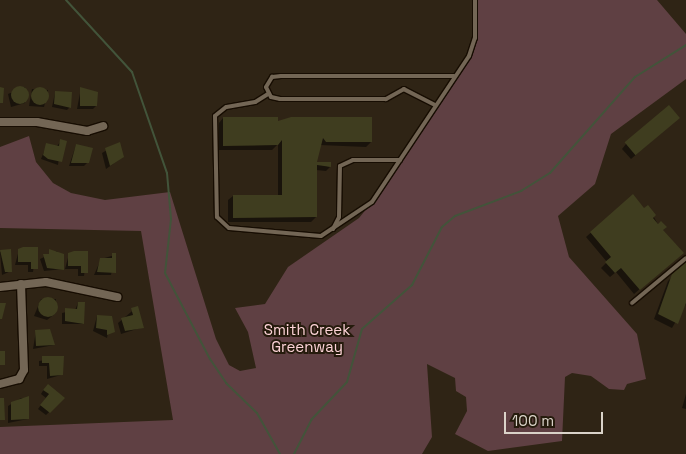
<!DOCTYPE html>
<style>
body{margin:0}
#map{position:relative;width:686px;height:454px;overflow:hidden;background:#2f2415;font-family:"Space Grotesk",sans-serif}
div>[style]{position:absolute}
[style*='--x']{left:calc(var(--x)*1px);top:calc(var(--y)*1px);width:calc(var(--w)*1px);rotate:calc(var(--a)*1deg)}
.green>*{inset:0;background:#5f4043}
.shadow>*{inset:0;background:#0007}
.stream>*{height:2px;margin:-1px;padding:0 1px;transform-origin:1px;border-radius:1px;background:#42543a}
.building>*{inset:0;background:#3f3d1f;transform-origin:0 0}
.round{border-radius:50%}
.roads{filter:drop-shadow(1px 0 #170d02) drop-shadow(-1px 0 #170d02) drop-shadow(0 1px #170d02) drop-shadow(0 -1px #170d02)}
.service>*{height:4px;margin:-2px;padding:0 2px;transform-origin:2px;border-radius:2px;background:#736655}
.minor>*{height:8px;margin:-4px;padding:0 4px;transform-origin:4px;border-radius:4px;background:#736655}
span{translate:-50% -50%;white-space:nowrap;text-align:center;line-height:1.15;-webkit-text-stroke:4px #251b0c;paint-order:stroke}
.park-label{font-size:15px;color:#fdd3d7}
.scale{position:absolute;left:504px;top:412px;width:99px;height:22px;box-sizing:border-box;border:2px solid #dad3c9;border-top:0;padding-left:6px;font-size:15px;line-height:18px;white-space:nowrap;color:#dad3c9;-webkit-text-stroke:4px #251b0c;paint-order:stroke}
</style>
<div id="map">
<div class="green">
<div style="clip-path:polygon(478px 0,657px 0,686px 34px,686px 79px,611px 134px,595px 184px,558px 216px,569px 257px,637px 334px,646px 379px,627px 384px,624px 390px,609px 389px,591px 376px,572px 373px,565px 377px,562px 441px,488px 451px,455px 434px,467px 411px,466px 397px,456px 391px,455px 378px,427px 364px,432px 437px,422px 454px,0 454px,0 427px,173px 420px,141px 231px,0 228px,0 147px,29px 136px,36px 162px,53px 183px,71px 193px,105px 200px,170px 192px,216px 339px,229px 365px,240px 371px,256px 368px,248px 332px,235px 308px,265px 304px,288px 267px,359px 218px,372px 202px,469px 56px)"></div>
</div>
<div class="shadow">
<div style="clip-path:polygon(25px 87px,25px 103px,11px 107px,8px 94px)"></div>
<div style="clip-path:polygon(81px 88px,96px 106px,93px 109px,77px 109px)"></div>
<div style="clip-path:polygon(32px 89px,48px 90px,44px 107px,29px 106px)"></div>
<div style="clip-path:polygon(55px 93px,70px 107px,67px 110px,52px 107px)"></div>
<div style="clip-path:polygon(223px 118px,277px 123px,371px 142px,366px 147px,320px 145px,316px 163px,330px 167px,326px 171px,316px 170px,316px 217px,311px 222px,228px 222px,228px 200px,233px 196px,278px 196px,278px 144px,272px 150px,219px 150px,219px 123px)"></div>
<div style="clip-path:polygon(674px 122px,631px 159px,622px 149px,626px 144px)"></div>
<div style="clip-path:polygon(61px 141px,58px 165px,41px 159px,47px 144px,57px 146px)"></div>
<div style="clip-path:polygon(119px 143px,123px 157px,106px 169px,102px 153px)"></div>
<div style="clip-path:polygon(76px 145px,88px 162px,84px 166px,69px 166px)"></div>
<div style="clip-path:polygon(633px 195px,644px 209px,648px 207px,677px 257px,634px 294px,616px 272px,610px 277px,601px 268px,607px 262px,586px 237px)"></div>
<div style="clip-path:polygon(36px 248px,33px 272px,28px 272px,28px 265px,15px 265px,19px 250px)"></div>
<div style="clip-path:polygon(10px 251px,11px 271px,2px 275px,0 252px)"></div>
<div style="clip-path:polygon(57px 251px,63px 269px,44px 271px,40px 259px)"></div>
<div style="clip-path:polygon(87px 252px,84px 276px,78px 276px,78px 269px,65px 269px,69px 254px)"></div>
<div style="clip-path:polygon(115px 255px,111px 275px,94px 275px,101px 259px)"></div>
<div style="clip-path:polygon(686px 264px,686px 304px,672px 328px,654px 319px,668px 281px)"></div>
<div style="clip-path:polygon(41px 299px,56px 299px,56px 313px,47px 320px,34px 316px)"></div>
<div style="clip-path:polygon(78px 303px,83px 324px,62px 324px,62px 313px,75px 310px)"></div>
<div style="clip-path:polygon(137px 307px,143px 327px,121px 334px,118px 323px)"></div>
<div style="clip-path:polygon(97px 316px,111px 317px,107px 338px,93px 331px)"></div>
<div style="clip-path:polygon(36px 331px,54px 345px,33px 349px)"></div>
<div style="clip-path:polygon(63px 357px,61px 375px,47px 379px,47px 366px,39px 366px,39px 361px)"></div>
<div style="clip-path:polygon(44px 389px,63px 399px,46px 415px,38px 409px,46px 398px,41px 394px)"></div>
<div style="clip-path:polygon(686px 394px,686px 409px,682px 408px)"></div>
<div style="clip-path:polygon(21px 398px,27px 398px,28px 419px,8px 423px,8px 406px)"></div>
</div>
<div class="stream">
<div style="--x:66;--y:0;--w:98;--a:47.5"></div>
<div style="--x:132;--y:72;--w:107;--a:70.9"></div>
<div style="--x:167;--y:173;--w:46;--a:85"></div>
<div style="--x:171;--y:219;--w:54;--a:96.3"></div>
<div style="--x:165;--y:273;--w:97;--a:62.4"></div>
<div style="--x:210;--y:359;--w:29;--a:56"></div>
<div style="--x:226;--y:383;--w:43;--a:44.1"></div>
<div style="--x:257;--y:413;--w:47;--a:60.7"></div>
<div style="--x:294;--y:454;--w:38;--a:-63"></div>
<div style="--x:311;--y:420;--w:52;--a:-46.5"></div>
<div style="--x:347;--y:382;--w:55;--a:-74.2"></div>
<div style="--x:362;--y:329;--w:67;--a:-41.3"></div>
<div style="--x:412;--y:285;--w:65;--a:-62.7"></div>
<div style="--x:442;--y:227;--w:17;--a:-40"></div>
<div style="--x:455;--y:216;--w:71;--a:-20.7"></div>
<div style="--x:521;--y:191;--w:34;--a:-32"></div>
<div style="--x:550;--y:173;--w:128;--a:-48.5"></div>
<div style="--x:635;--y:77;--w:60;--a:-32.1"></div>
</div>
<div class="building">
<div class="round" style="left:11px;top:86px;width:18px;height:18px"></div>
<div style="clip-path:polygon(0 87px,4px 88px,3px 103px,0 103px)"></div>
<div style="clip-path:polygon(80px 87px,98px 92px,97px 106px,80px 106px)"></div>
<div class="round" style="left:31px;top:87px;width:18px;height:18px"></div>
<div style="clip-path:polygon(55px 91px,72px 92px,71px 108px,54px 104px)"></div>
<div style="left:669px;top:105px;width:17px;height:58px;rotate:50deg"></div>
<div style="clip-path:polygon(223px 117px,278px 117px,278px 121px,291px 117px,372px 117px,372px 142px,326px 142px,323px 138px,317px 162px,331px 162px,331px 167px,317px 165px,317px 217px,233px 218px,233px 195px,282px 195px,282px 140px,278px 145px,223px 146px)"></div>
<div style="clip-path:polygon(60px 139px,67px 141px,62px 162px,48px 159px,43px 155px,46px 143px,59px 146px)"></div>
<div style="clip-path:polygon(120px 142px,124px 157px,110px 166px,105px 148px)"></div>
<div style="clip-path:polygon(76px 144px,93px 148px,89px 163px,71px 163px)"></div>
<div style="clip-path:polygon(633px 194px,644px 208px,648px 205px,656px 215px,653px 218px,658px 224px,661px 221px,667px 227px,663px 230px,684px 253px,640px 290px,621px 268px,615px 273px,605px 262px,611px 257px,590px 232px)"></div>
<div style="clip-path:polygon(23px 247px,38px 247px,38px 269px,31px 269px,31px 262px,18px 262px,18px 249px)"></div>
<div style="clip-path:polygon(11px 249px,12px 272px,5px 272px,0 250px)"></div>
<div style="clip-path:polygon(49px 249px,64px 254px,64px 270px,47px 268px,43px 254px,49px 254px)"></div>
<div style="clip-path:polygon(74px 251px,88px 251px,88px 273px,81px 273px,81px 266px,68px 266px,68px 253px)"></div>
<div style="clip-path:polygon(112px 253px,116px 253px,116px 273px,97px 272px,100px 258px,112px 258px)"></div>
<div style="clip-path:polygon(686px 262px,686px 303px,678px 324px,658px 314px,672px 274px)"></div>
<div class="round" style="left:38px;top:297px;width:20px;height:20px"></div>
<div style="clip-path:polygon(78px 302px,85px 302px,84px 324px,65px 321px,65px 308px,77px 309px)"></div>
<div style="clip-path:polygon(0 303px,6px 303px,2px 319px,0 319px)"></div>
<div style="clip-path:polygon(138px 306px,144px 328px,125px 331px,121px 318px,133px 315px,131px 308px)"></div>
<div style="clip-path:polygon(97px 315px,112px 316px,115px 332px,107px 335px,107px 330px,96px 328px)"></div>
<div style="clip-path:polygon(50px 329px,55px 345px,36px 346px,35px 330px)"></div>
<div style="left:0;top:351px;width:5px;height:14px"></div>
<div style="clip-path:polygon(42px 356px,64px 356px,63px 375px,50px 376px,49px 363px,42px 363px)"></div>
<div style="clip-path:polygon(48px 384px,65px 398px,50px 413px,40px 405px,49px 394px,43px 390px)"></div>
<div style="clip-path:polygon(29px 396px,29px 419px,11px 420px,11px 402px)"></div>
<div style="clip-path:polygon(0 398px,4px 398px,5px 420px,0 420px)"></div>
</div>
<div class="roads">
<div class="service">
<div style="--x:268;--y:94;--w:15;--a:148"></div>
<div style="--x:255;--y:102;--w:29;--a:170"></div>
<div style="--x:226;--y:107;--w:14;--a:141"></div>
<div style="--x:215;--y:116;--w:101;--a:88.9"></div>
<div style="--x:217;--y:217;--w:16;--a:43"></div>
<div style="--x:229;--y:228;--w:92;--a:5"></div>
<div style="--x:321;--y:236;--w:61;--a:-33.7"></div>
<div style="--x:372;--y:202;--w:175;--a:-56.4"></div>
<div style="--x:469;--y:56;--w:19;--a:-72"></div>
<div style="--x:475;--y:38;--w:38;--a:-90"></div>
<div style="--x:435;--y:105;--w:35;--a:-153"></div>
<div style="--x:404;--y:89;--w:21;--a:151"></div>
<div style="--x:386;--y:99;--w:106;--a:180"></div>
<div style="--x:280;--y:99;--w:9;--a:-167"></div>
<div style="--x:271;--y:97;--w:11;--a:-117"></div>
<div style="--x:266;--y:87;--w:12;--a:-59"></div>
<div style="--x:272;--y:77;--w:9;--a:-6"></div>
<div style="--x:281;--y:76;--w:173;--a:0"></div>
<div style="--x:333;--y:229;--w:13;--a:-63"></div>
<div style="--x:339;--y:217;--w:51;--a:-88.9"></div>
<div style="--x:340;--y:166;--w:14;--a:-25"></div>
<div style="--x:353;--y:160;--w:47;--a:0"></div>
<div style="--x:632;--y:303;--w:70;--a:-39.8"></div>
</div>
<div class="minor">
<div style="--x:0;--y:122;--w:37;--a:0"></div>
<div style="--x:37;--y:122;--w:51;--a:10.2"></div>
<div style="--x:87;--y:131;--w:17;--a:-17"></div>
<div style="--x:0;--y:287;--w:46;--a:-6.2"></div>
<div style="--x:46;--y:282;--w:73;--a:11.9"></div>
<div style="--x:0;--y:384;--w:20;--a:-15"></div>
<div style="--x:19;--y:379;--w:10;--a:-61"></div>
<div style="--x:24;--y:370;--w:86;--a:-92"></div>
</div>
</div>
<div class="park-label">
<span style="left:307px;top:338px">Smith Creek<br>Greenway</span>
</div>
<div class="scale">100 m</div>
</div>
